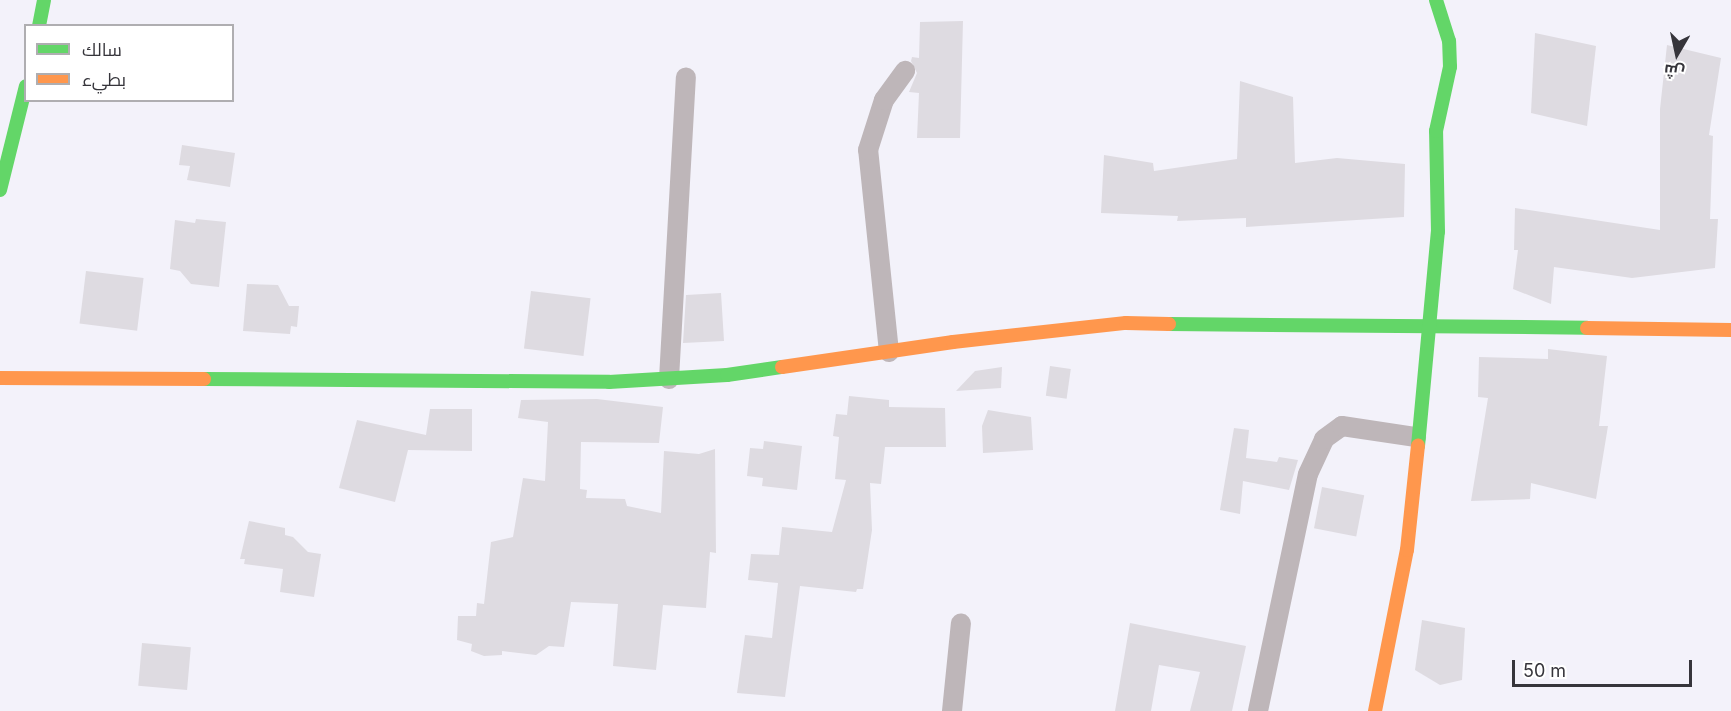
<!DOCTYPE html>
<meta charset="utf-8">
<style>
body{margin:0}
#map{position:relative;width:1731px;height:711px;overflow:hidden;background:#f3f2fa;font-family:Inter,Cairo,sans-serif}
div>[style]{position:absolute}
[style*='--x']{left:calc(var(--x)*1px);top:calc(var(--y)*1px);width:calc(var(--w)*1px);rotate:calc(var(--a)*1deg)}
.building>*{inset:0;background:#dedbe1;transform-origin:0 0}
.street>*{height:20px;margin:-10px;padding:0 10px;transform-origin:10px;border-radius:10px;background:#beb6b9}
.fast>*{height:14px;margin:-7px;padding:0 7px;transform-origin:7px;border-radius:7px;background:#63d668}
.slow>*{height:14px;margin:-7px;padding:0 7px;transform-origin:7px;border-radius:7px;background:#ff974d}
span{translate:-50% -50%;white-space:nowrap;text-align:center;line-height:1.15;-webkit-text-stroke:5px #fff;paint-order:stroke}
.legend{position:absolute;left:24px;top:24px;width:210px;height:78px;box-sizing:border-box;background:#fff;border:2px solid #afaeb1;margin:0;padding:8px 10px;list-style:none;font-size:18px;color:#36353b}
.legend li{display:flex;align-items:center;gap:12px;height:30px}
.legend b{width:30px;border:2px solid #afaeb1}
.north{position:absolute;left:1647px;top:24px;width:60px;height:60px;-webkit-text-stroke:4px #fff;paint-order:stroke;rotate:189deg;font-size:16px;font-weight:700;line-height:24px;text-align:center;color:#36353b}
.north::after{content:'';display:block;margin:auto;width:21px;height:27px;background:#36353b;clip-path:polygon(50% 0,100% 100%,50% 72%,0 100%)}
.scale{position:absolute;left:1512px;top:660px;width:180px;height:27px;box-sizing:border-box;border:3px solid #36353b;border-top:0;padding-left:8px;font-size:18px;line-height:21px;white-space:nowrap;color:#36353b;-webkit-text-stroke:4px #fff;paint-order:stroke}
</style>
<div id="map">
<div class="building">
<div style="clip-path:polygon(963px 21px,960px 138px,917px 138px,919px 93px,909px 92px,917px 73px,911px 61px,912px 57px,919px 58px,920px 22px)"></div>
<div style="clip-path:polygon(1535px 33px,1596px 46px,1587px 126px,1531px 113px)"></div>
<div style="clip-path:polygon(1667px 45px,1721px 58px,1709px 135px,1713px 136px,1710px 219px,1718px 219px,1715px 268px,1632px 278px,1554px 267px,1551px 304px,1513px 289px,1518px 250px,1514px 250px,1515px 208px,1660px 230px,1660px 109px)"></div>
<div style="clip-path:polygon(1240px 81px,1293px 97px,1295px 163px,1337px 158px,1405px 164px,1404px 217px,1246px 227px,1246px 218px,1177px 221px,1178px 216px,1101px 213px,1104px 155px,1153px 163px,1154px 171px,1237px 159px)"></div>
<div style="clip-path:polygon(182px 145px,235px 153px,230px 187px,187px 180px,190px 166px,179px 165px)"></div>
<div style="clip-path:polygon(196px 219px,226px 222px,219px 287px,191px 284px,180px 271px,170px 269px,175px 220px,195px 223px)"></div>
<div style="left:86px;top:271px;width:58px;height:53px;rotate:7deg"></div>
<div style="clip-path:polygon(247px 284px,278px 285px,289px 306px,299px 306px,297px 327px,291px 326px,290px 334px,243px 331px)"></div>
<div style="left:531px;top:291px;width:60px;height:58px;rotate:7deg"></div>
<div style="clip-path:polygon(721px 293px,724px 341px,683px 343px,686px 295px)"></div>
<div style="clip-path:polygon(1548px 349px,1607px 356px,1599px 426px,1608px 426px,1596px 499px,1531px 483px,1530px 499px,1471px 501px,1488px 398px,1478px 397px,1479px 357px,1548px 359px)"></div>
<div style="left:1050px;top:366px;width:21px;height:30px;rotate:8deg"></div>
<div style="clip-path:polygon(1002px 367px,1001px 388px,956px 391px,975px 371px)"></div>
<div style="clip-path:polygon(849px 396px,889px 400px,889px 407px,945px 408px,946px 447px,885px 447px,881px 484px,870px 483px,872px 530px,863px 589px,857px 589px,856px 592px,800px 586px,785px 697px,737px 693px,745px 635px,772px 638px,778px 583px,748px 580px,751px 554px,779px 555px,782px 527px,832px 532px,846px 480px,835px 479px,839px 437px,833px 436px,836px 414px,847px 415px)"></div>
<div style="clip-path:polygon(597px 399px,663px 407px,659px 443px,581px 442px,580px 489px,587px 490px,586px 498px,625px 499px,627px 506px,661px 513px,664px 451px,699px 454px,715px 449px,716px 553px,710px 552px,706px 608px,663px 605px,656px 670px,613px 666px,618px 604px,571px 602px,564px 647px,549px 646px,536px 655px,502px 651px,502px 655px,484px 656px,471px 651px,472px 644px,457px 640px,458px 616px,476px 616px,477px 603px,484px 604px,491px 542px,513px 537px,523px 478px,545px 481px,548px 422px,518px 418px,521px 400px)"></div>
<div style="clip-path:polygon(430px 409px,472px 409px,472px 451px,408px 450px,395px 502px,339px 488px,357px 420px,426px 435px)"></div>
<div style="clip-path:polygon(988px 410px,1031px 417px,1033px 450px,983px 453px,982px 426px)"></div>
<div style="clip-path:polygon(1234px 428px,1249px 430px,1246px 458px,1277px 462px,1279px 457px,1298px 460px,1289px 490px,1243px 481px,1240px 514px,1220px 510px)"></div>
<div style="clip-path:polygon(764px 441px,802px 446px,797px 490px,762px 486px,763px 478px,747px 476px,750px 448px,763px 449px)"></div>
<div style="left:1322px;top:487px;width:43px;height:42px;rotate:11deg"></div>
<div style="clip-path:polygon(249px 521px,285px 528px,285px 535px,293px 537px,308px 552px,321px 554px,314px 597px,280px 592px,283px 569px,244px 564px,245px 559px,240px 559px)"></div>
<div style="clip-path:polygon(1422px 620px,1465px 628px,1462px 680px,1440px 685px,1415px 670px)"></div>
<div style="clip-path:polygon(1130px 623px,1246px 646px,1232px 711px,1190px 711px,1200px 672px,1159px 665px,1151px 711px,1115px 711px)"></div>
<div style="left:142px;top:643px;width:49px;height:43px;rotate:5deg"></div>
</div>
<div class="street">
<div style="--x:889;--y:352;--w:203;--a:-95.9"></div>
<div style="--x:868;--y:150;--w:52;--a:-72.3"></div>
<div style="--x:884;--y:100;--w:36;--a:-54"></div>
<div style="--x:669;--y:379;--w:302;--a:-86.8"></div>
<div style="--x:952;--y:711;--w:88;--a:-84.2"></div>
<div style="--x:1258;--y:711;--w:242;--a:-78.1"></div>
<div style="--x:1308;--y:474;--w:38;--a:-65"></div>
<div style="--x:1324;--y:439;--w:22;--a:-36"></div>
<div style="--x:1342;--y:426;--w:75;--a:8.5"></div>
</div>
<div class="fast">
<div style="--x:39;--y:26;--w:26;--a:-79"></div>
<div style="--x:0;--y:190;--w:107;--a:-76"></div>
<div style="--x:1169;--y:324;--w:418;--a:0.5"></div>
<div style="--x:204;--y:379;--w:405;--a:0.4"></div>
<div style="--x:609;--y:382;--w:118;--a:-3.4"></div>
<div style="--x:727;--y:375;--w:56;--a:-8.3"></div>
<div style="--x:1418;--y:446;--w:215;--a:-84.7"></div>
<div style="--x:1438;--y:232;--w:101;--a:-91.1"></div>
<div style="--x:1436;--y:131;--w:66;--a:-77.7"></div>
<div style="--x:1450;--y:67;--w:26;--a:-92"></div>
<div style="--x:1449;--y:41;--w:43;--a:-107.6"></div>
</div>
<div class="slow">
<div style="--x:1587;--y:328;--w:144;--a:0.8"></div>
<div style="--x:782;--y:367;--w:173;--a:-8.3"></div>
<div style="--x:953;--y:342;--w:174;--a:-6.3"></div>
<div style="--x:1126;--y:323;--w:43;--a:1.3"></div>
<div style="--x:0;--y:378;--w:204;--a:0.3"></div>
<div style="--x:1375;--y:711;--w:164;--a:-78.8"></div>
<div style="--x:1407;--y:550;--w:105;--a:-84"></div>
</div>
<ul class="legend">
<li><b style="height:8px;background:#63d668"></b>سالك</li>
<li><b style="height:8px;background:#ff974d"></b>بطيء</li>
</ul>
<div class="north">ش</div>
<div class="scale">50 m</div>
</div>
